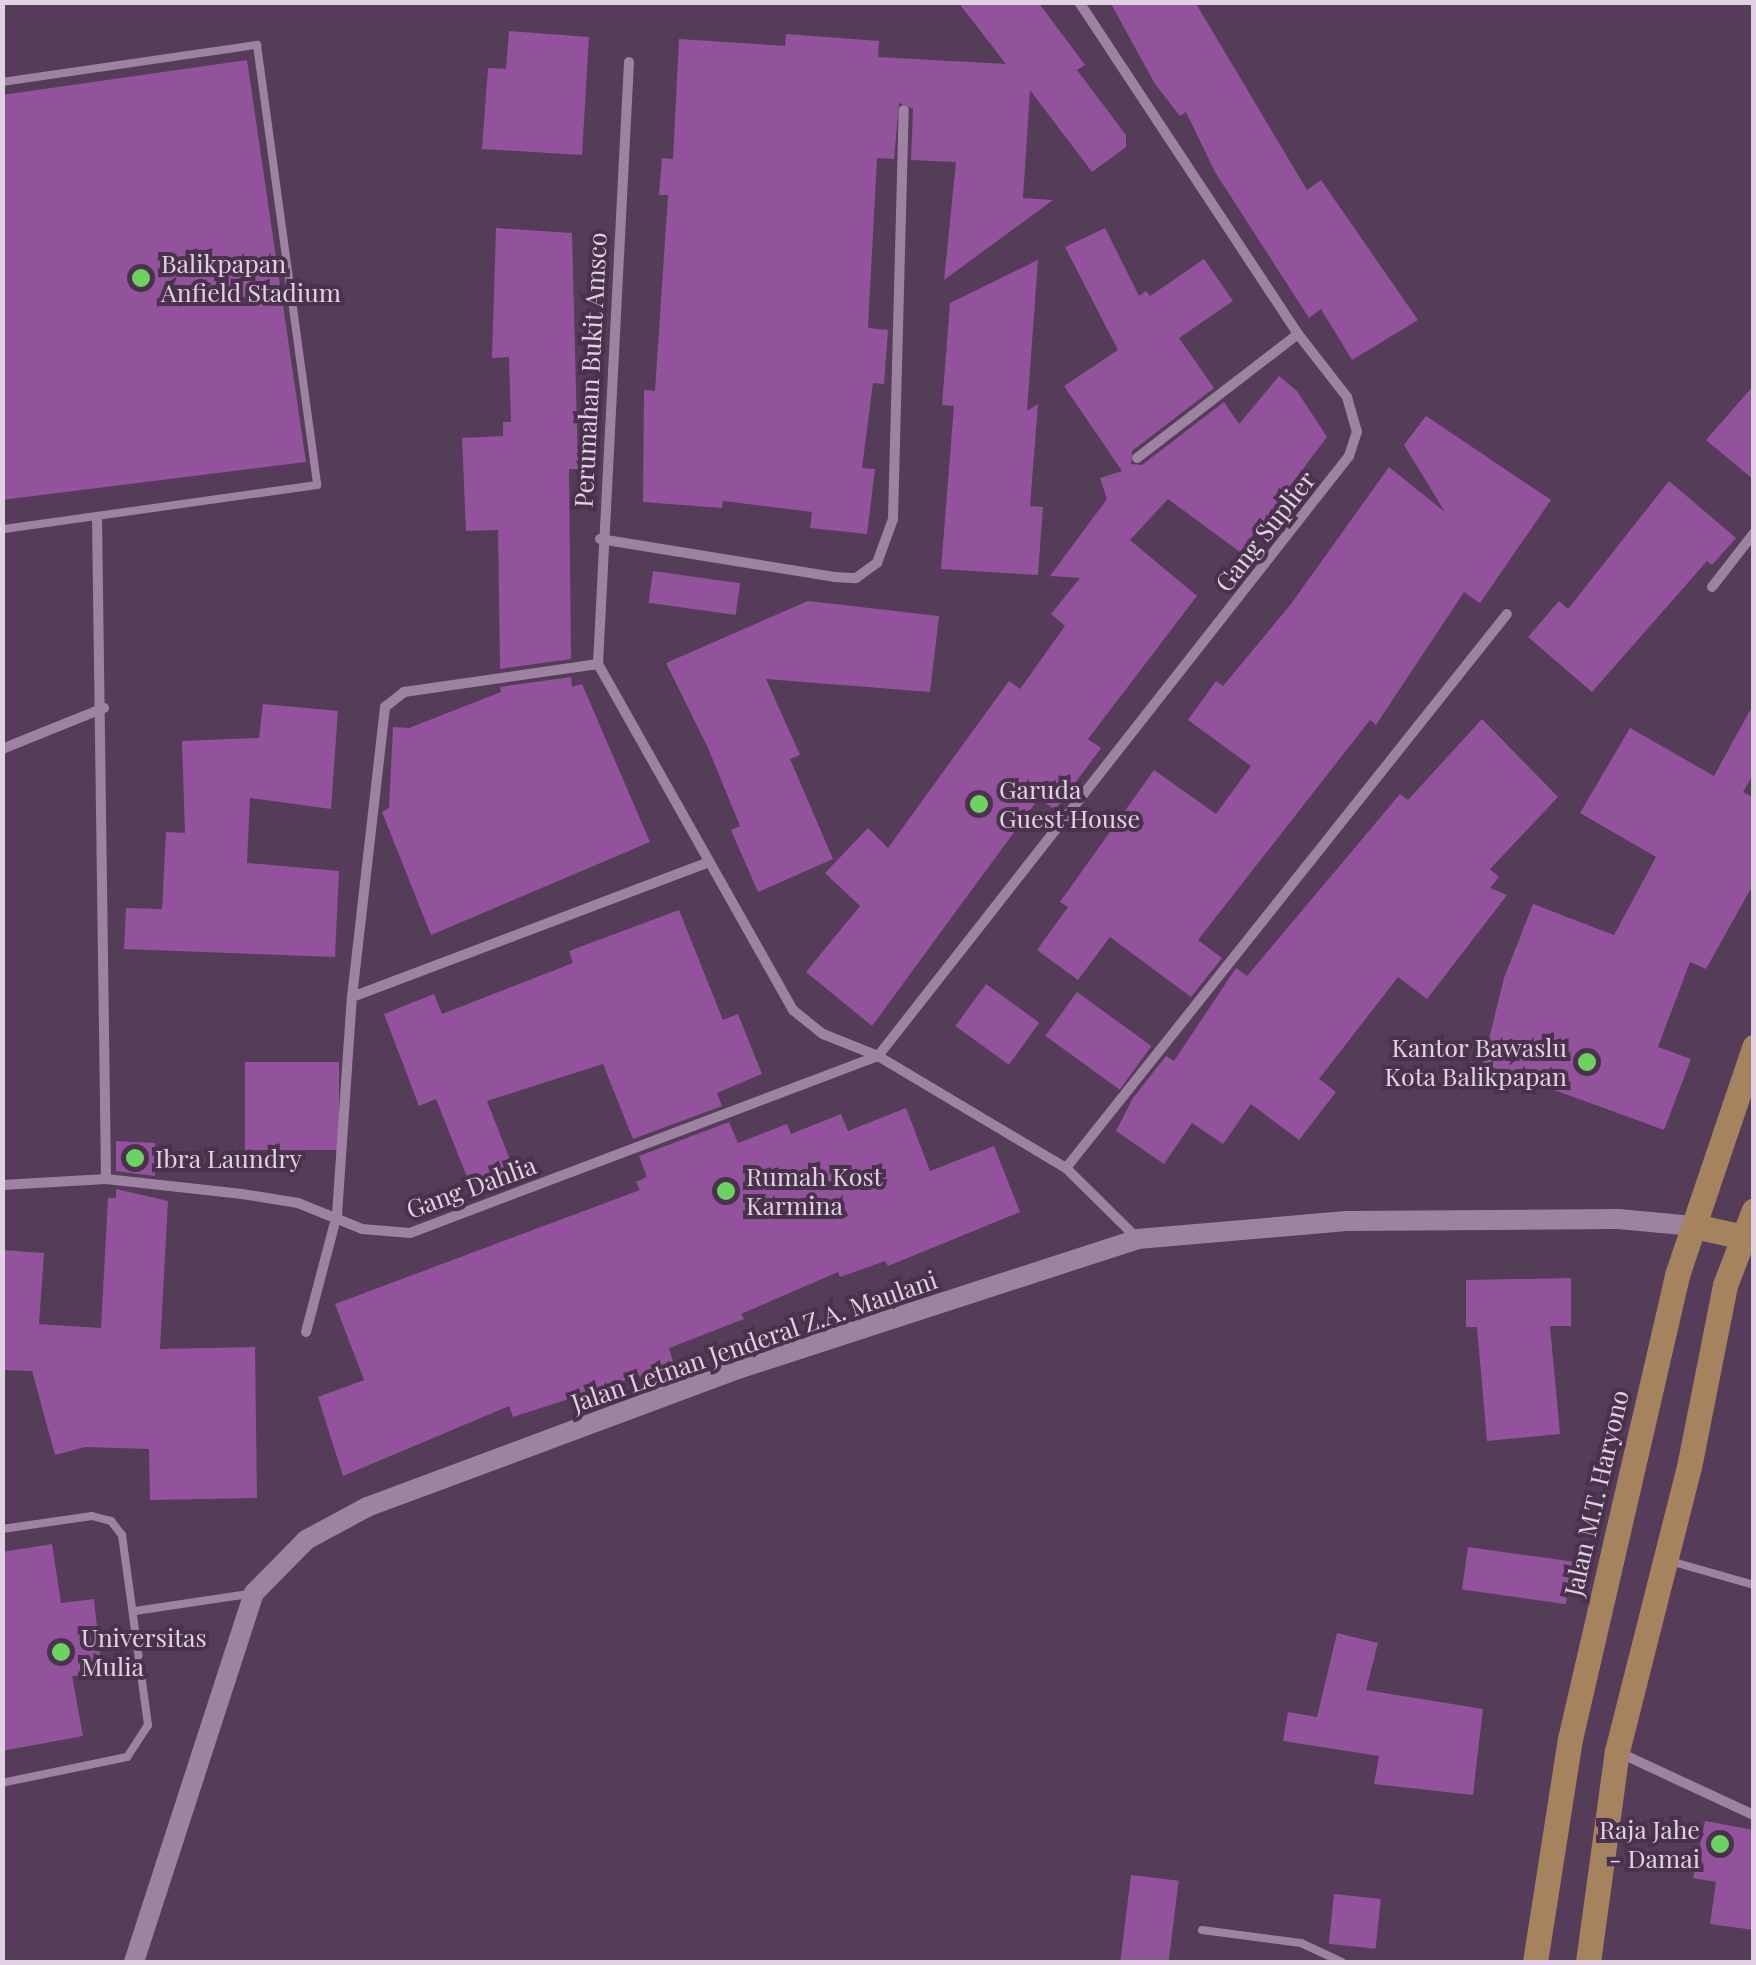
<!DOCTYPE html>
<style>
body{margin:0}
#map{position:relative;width:1756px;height:1965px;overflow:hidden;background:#553c59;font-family:"Playfair Display",serif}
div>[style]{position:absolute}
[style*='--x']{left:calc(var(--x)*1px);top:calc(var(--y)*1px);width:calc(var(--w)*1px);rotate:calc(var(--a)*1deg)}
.building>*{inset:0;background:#92529c;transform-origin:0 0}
.lane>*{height:8px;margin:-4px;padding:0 4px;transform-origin:4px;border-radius:4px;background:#9e82a2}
.street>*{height:10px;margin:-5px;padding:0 5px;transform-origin:5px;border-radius:5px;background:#9e82a2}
.secondary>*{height:20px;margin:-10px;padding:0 10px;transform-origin:10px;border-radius:10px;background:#9e82a2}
.primary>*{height:25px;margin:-12.5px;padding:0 12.5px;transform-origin:12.5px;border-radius:12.5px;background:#a6835f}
.dots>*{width:28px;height:28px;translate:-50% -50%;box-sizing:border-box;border:5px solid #4a324d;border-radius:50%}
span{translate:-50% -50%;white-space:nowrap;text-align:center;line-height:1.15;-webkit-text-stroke:8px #4a324d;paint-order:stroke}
.poi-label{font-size:25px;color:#e0d1e3}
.left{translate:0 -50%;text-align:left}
.right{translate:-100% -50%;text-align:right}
.street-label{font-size:25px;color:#e0d1e3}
.frame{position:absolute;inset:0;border:5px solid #e0d1e3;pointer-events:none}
</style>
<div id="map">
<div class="building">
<div style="clip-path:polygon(958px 2px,1038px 2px,1085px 65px,1077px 70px,1126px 135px,1126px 147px,1092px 172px,1030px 90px,1023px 198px,1053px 200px,944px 280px,956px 162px,911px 160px,913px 109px,899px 103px,894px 159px,877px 158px,868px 328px,888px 330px,884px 384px,873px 383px,862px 468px,875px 469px,867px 534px,810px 528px,812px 512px,723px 501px,722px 508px,643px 502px,644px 390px,655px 391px,668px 195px,659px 195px,662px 158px,673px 159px,679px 39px,785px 46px,786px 34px,879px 41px,878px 57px,1006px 64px)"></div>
<div style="clip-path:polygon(1110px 2px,1195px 2px,1307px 190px,1321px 180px,1418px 320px,1352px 360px,1321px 309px,1309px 318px,1215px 172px,1186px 112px,1180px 116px,1155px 84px)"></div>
<div style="clip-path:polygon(509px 31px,589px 37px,582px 155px,482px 149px,488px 68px,506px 69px)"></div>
<div style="clip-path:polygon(247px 60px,306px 462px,2px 500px,2px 95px)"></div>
<div style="clip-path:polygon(496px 228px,572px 233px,578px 469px,569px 469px,571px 659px,500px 669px,498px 530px,466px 531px,462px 438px,503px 436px,503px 422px,511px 422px,509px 357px,492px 358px)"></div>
<div style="clip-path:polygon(1105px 228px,1139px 296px,1146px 291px,1150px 296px,1204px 259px,1233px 301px,1179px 338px,1214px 388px,1132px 451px,1131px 464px,1142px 465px,1224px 402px,1239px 424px,1279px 376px,1297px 391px,1327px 437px,1240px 552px,1168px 499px,1130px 540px,1197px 596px,1088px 739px,1101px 748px,1055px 810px,1039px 798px,872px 1026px,806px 972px,860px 906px,825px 873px,868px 828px,888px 848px,1009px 681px,1020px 689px,1065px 626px,1051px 614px,1080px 578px,1050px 576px,1107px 499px,1100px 478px,1122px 471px,1064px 386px,1118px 350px,1065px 247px)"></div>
<div style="clip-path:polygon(1038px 260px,1027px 411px,1038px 404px,1030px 506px,1043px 507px,1038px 575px,941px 569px,954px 406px,942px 405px,950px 303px)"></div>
<div style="clip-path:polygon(1754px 385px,1754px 480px,1706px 440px)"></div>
<div style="clip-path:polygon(1426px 416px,1551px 500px,1480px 603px,1464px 592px,1376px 725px,1370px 720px,1198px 940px,1222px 958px,1191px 997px,1110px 937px,1078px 980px,1037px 950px,1068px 907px,1060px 902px,1154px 770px,1216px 814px,1251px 766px,1188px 720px,1216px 681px,1223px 686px,1291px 604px,1389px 467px,1445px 512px,1404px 445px)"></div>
<div style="clip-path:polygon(1669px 481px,1736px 538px,1712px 565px,1707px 561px,1592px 692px,1528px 637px,1559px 601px,1568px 609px)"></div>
<div style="left:653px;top:571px;width:88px;height:32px;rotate:8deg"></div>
<div style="clip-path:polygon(808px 601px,939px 616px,930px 692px,766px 679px,800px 755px,790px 759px,833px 859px,758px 892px,731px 830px,740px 826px,708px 748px,666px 663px)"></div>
<div style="clip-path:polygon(571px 677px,572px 687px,582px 684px,650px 842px,431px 935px,382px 812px,389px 808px,393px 727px,409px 728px,501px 692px,500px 687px)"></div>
<div style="clip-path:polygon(1754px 703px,1754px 773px,1743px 792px,1754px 798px,1754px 883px,1706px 969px,1690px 962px,1658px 1047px,1691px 1059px,1664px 1130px,1483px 1064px,1504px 978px,1533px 904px,1614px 935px,1656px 857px,1580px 813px,1630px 728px,1714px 776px)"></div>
<div style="clip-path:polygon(263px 704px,338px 711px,331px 809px,250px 798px,247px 863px,339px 871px,335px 957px,124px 949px,126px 908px,162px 909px,166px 832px,185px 833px,182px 741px,259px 738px)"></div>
<div style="clip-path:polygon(1482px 719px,1558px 797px,1490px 869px,1499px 877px,1490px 888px,1507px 895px,1427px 999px,1398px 977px,1319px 1079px,1336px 1092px,1299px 1140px,1251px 1104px,1223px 1144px,1192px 1123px,1164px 1164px,1116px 1131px,1133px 1098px,1166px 1056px,1174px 1061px,1236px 968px,1247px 976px,1400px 794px,1408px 800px)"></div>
<div style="clip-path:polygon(679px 910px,723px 1020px,738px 1014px,762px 1074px,717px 1093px,722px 1106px,633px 1139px,603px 1064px,487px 1101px,514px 1170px,471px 1187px,436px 1099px,419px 1106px,384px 1014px,434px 994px,442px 1014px,573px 963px,569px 951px)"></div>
<div style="left:986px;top:984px;width:66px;height:52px;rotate:36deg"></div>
<div style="left:1077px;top:992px;width:92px;height:54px;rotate:36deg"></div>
<div style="left:245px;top:1062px;width:94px;height:88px"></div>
<div style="clip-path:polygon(906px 1108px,930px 1171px,994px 1146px,1020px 1212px,888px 1266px,885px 1261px,840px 1277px,838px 1272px,741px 1314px,744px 1319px,669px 1348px,674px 1365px,513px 1417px,509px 1406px,343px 1476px,318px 1397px,364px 1380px,335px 1304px,640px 1190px,636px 1182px,647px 1177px,639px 1156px,729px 1122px,738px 1143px,787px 1124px,791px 1134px,841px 1114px,848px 1131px)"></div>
<div style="clip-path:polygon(116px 1141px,155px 1143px,155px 1176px,116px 1171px)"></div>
<div style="clip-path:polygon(116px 1189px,168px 1201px,160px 1349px,255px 1347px,257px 1498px,150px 1500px,149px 1449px,85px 1447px,55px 1455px,32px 1371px,2px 1370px,2px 1250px,44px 1253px,39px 1324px,101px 1328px,108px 1198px,116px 1198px)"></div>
<div style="clip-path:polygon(1571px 1278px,1571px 1326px,1550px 1326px,1560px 1434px,1487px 1441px,1477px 1327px,1466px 1327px,1466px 1280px)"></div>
<div style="clip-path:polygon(52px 1544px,61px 1603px,94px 1599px,102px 1673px,72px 1676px,83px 1736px,2px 1751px,2px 1552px)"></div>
<div style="left:1468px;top:1547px;width:105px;height:43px;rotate:8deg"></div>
<div style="clip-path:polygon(1337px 1633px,1378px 1643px,1366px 1690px,1483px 1709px,1473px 1795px,1374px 1784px,1379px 1756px,1283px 1741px,1288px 1712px,1317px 1717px)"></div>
<div style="clip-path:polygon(1705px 1821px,1754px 1830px,1754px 1930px,1710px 1924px,1716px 1882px,1693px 1878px)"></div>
<div style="left:1131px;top:1875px;width:48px;height:88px;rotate:7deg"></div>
<div style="left:1334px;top:1894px;width:47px;height:50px;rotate:6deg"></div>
</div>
<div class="lane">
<div style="--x:2;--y:82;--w:258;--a:-8.3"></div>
<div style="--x:257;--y:45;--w:444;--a:82.2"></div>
<div style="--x:317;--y:485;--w:318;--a:172"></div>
<div style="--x:2;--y:1529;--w:91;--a:-8.2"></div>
<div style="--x:92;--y:1516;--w:20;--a:15"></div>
<div style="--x:111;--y:1521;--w:18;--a:52"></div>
<div style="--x:122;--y:1535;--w:192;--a:82.2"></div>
<div style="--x:148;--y:1725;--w:38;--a:123"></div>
<div style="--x:127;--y:1757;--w:128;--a:168.3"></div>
<div style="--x:1670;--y:1561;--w:87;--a:15.9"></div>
<div style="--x:135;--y:1611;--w:115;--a:-8.5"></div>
<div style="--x:1202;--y:1930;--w:100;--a:7.5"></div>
<div style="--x:1301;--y:1943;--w:45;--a:24.9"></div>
</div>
<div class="street">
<div style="--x:629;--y:62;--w:603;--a:92.95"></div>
<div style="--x:598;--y:664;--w:397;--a:60.6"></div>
<div style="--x:793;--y:1010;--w:38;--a:39"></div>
<div style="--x:823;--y:1034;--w:59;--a:21.8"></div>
<div style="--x:878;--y:1056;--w:219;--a:30.8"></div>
<div style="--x:1066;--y:1168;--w:100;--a:44.6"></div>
<div style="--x:1137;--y:458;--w:203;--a:-37.6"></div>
<div style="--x:97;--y:517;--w:662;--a:89.22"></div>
<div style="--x:600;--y:539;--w:237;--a:9.2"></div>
<div style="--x:834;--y:577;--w:22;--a:3"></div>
<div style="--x:856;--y:578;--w:26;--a:-36"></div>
<div style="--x:877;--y:563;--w:47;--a:-70"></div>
<div style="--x:893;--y:519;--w:409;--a:-88.5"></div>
<div style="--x:1712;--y:587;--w:68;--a:-52.1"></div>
<div style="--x:2;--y:749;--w:110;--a:-21.9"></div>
<div style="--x:352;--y:997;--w:379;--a:-20.7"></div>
<div style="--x:1066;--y:1168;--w:708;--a:-51.48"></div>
<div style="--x:2;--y:1185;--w:104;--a:-3.3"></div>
<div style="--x:106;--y:1179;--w:137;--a:6.3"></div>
<div style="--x:242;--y:1194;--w:57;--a:9.1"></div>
<div style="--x:298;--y:1203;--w:69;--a:22.1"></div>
<div style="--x:362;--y:1229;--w:48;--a:4.8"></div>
<div style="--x:410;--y:1233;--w:500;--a:-20.72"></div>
<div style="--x:878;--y:1056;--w:763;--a:-51.87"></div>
<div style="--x:1349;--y:456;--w:25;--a:-72"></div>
<div style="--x:1357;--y:432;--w:36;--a:-106"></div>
<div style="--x:1347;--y:397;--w:80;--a:-127.9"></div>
<div style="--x:1298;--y:334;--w:398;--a:-123.4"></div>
<div style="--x:306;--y:1332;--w:121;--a:-75.2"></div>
<div style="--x:337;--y:1215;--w:219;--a:-86.1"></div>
<div style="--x:352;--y:997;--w:292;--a:-83.5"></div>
<div style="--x:385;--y:707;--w:24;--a:-38"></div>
<div style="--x:404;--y:692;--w:196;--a:-8.2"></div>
<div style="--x:1618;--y:1752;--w:150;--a:24.9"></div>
</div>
<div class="secondary">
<div style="--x:134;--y:1962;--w:388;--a:-72"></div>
<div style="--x:254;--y:1593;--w:74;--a:-45.5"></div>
<div style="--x:306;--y:1540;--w:69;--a:-28.4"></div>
<div style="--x:367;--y:1507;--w:396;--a:-20.4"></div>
<div style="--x:738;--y:1369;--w:420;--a:-18"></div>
<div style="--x:1137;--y:1239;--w:210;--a:-4.9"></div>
<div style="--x:1346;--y:1221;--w:272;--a:-0.4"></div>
<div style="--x:1618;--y:1219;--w:76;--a:5.3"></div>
</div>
<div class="primary">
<div style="--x:1694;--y:1226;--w:51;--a:12.4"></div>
<div style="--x:1535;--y:1962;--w:226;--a:-81.1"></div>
<div style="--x:1570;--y:1739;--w:476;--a:-77"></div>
<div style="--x:1677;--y:1275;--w:241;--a:-71.3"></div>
<div style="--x:1588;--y:1962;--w:213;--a:-82.2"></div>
<div style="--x:1617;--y:1751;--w:293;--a:-75.8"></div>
<div style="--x:1689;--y:1467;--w:186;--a:-78.8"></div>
<div style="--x:1725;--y:1285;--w:80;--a:-68.9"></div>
</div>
<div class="dots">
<div style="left:141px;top:278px;background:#6cd362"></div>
<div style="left:979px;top:804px;background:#6cd362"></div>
<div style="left:1587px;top:1062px;background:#6cd362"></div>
<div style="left:135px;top:1158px;background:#6cd362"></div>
<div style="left:726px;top:1191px;background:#6cd362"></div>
<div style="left:61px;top:1652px;background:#6cd362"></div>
<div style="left:1720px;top:1844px;background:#6cd362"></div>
</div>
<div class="poi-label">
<span class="left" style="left:161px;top:278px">Balikpapan<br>Anfield Stadium</span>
<span class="left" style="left:999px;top:804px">Garuda<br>Guest House</span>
<span class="right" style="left:1567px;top:1062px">Kantor Bawaslu<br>Kota Balikpapan</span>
<span class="left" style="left:155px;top:1158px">Ibra Laundry</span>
<span class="left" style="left:746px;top:1191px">Rumah Kost<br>Karmina</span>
<span class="left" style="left:81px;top:1652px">Universitas<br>Mulia</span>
<span class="right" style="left:1700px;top:1844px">Raja Jahe<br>- Damai</span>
</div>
<div class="street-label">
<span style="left:590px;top:370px;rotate:-87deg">Perumahan Bukit Amsco</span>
<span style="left:1265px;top:531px;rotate:-52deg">Gang Suplier</span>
<span style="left:471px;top:1187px;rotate:-20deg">Gang Dahlia</span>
<span style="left:754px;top:1341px;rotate:-19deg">Jalan Letnan Jenderal Z.A. Maulani</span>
<span style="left:1596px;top:1493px;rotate:-77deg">Jalan M.T. Haryono</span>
</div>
<div class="frame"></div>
</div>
